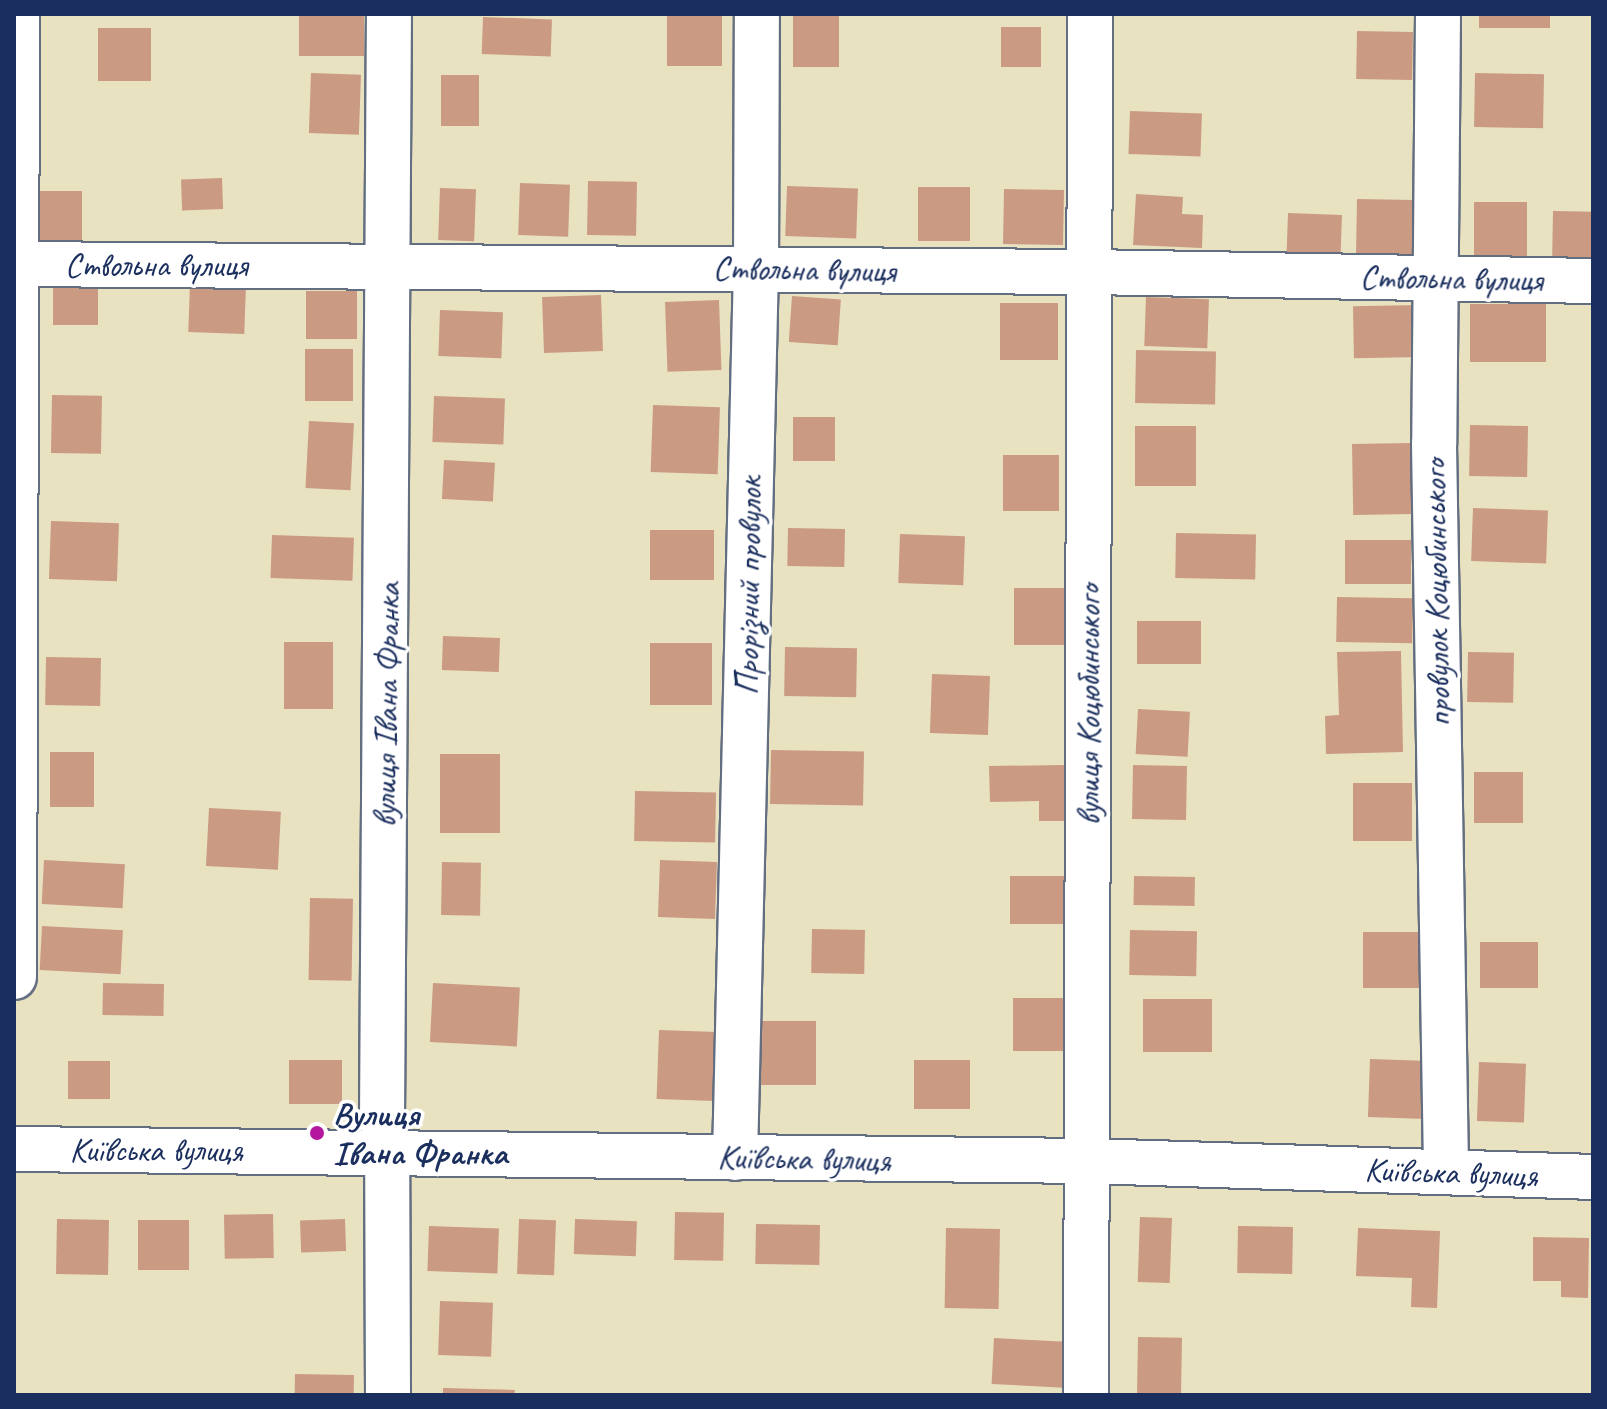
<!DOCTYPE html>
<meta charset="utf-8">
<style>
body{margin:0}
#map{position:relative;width:1607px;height:1409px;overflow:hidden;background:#e9e2c1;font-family:Caveat,sans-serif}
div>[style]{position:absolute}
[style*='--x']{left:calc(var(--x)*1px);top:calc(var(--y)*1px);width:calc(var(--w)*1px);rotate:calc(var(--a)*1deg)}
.building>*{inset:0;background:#ca9a83;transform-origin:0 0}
.roads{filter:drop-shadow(2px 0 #636e81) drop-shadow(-2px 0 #636e81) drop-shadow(0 2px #636e81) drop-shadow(0 -2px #636e81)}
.minor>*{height:44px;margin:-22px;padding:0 22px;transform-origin:22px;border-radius:22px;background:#fff}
.dots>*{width:22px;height:22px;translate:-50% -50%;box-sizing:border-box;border:4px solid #fff;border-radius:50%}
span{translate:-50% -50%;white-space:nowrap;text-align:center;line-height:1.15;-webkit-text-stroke:7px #fff;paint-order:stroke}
.street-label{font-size:34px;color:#1b2f5e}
.poi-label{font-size:34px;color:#1b2f5e;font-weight:700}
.left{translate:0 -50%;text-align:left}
.frame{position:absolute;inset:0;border:16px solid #1b2f5e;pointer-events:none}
</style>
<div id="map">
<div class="building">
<div style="left:299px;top:14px;width:65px;height:42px"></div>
<div style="left:667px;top:14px;width:55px;height:52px"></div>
<div style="left:793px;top:14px;width:46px;height:53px"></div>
<div style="left:1479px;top:14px;width:71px;height:14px"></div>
<div style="left:483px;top:17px;width:69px;height:37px;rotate:2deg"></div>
<div style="left:1041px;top:27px;width:40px;height:40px;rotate:90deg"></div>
<div style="left:151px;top:28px;width:53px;height:53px;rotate:90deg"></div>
<div style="left:1357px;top:31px;width:56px;height:48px;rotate:1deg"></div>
<div style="left:311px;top:73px;width:50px;height:60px;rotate:2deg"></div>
<div style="left:1475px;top:73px;width:69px;height:54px;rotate:1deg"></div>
<div style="left:479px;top:75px;width:51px;height:38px;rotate:90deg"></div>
<div style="left:1130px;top:111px;width:72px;height:43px;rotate:2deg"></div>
<div style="left:222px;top:178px;width:31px;height:41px;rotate:88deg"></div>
<div style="left:588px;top:181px;width:49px;height:54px;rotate:1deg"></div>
<div style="left:520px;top:183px;width:50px;height:52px;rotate:2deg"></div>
<div style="left:787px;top:186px;width:71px;height:50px;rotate:2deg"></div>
<div style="left:918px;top:187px;width:52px;height:54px"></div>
<div style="left:440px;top:188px;width:36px;height:52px;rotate:2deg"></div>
<div style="left:1004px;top:189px;width:60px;height:55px;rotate:1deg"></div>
<div style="left:34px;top:191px;width:48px;height:50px"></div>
<div style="clip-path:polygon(1136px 194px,1183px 197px,1182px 214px,1203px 215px,1202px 248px,1133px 245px)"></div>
<div style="left:1357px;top:199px;width:56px;height:56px;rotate:1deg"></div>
<div style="left:1474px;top:202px;width:53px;height:57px"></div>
<div style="left:1553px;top:211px;width:40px;height:54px;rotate:1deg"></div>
<div style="left:1288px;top:213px;width:54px;height:40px;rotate:2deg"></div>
<div style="left:190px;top:283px;width:56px;height:49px;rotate:2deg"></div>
<div style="left:53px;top:284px;width:45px;height:41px"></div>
<div style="left:306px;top:291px;width:51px;height:48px"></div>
<div style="left:601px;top:295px;width:56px;height:59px;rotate:88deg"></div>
<div style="left:792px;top:296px;width:49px;height:46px;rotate:4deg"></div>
<div style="left:1146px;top:297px;width:63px;height:49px;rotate:2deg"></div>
<div style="left:719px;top:300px;width:70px;height:54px;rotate:88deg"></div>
<div style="left:1000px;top:303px;width:58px;height:57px"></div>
<div style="left:1546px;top:304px;width:58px;height:76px;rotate:90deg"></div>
<div style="left:1421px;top:305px;width:52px;height:68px;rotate:89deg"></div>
<div style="left:440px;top:310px;width:63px;height:46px;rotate:2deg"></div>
<div style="left:305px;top:349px;width:48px;height:52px"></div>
<div style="left:1136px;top:350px;width:80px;height:53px;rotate:1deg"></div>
<div style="left:52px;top:395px;width:50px;height:58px;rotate:1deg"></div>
<div style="left:434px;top:396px;width:71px;height:46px;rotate:2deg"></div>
<div style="left:653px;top:405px;width:67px;height:67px;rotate:2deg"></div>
<div style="left:793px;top:417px;width:42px;height:44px"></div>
<div style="left:309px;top:421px;width:45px;height:67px;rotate:3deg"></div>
<div style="left:1470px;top:425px;width:58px;height:51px;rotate:1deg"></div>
<div style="left:1196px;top:426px;width:60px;height:61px;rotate:90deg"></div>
<div style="left:1411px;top:443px;width:71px;height:59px;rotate:89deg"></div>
<div style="left:1059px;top:455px;width:56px;height:56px;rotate:90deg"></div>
<div style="left:444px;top:460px;width:51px;height:39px;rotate:3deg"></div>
<div style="left:1473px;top:508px;width:75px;height:53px;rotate:2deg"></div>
<div style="left:51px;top:521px;width:68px;height:58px;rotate:2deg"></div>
<div style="left:788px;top:528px;width:57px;height:38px;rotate:1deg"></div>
<div style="left:650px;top:530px;width:64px;height:50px"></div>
<div style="left:1176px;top:533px;width:80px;height:45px;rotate:1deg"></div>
<div style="left:900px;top:534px;width:65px;height:49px;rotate:2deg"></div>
<div style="left:272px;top:535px;width:82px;height:43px;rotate:2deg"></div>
<div style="left:1345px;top:540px;width:66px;height:44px"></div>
<div style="left:1071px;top:588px;width:57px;height:57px;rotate:90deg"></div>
<div style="left:1337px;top:597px;width:76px;height:45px;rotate:1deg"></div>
<div style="left:1137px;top:621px;width:64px;height:43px"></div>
<div style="left:443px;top:636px;width:57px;height:34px;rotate:2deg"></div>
<div style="left:284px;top:642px;width:49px;height:67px"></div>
<div style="left:650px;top:643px;width:62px;height:62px"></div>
<div style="left:785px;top:647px;width:72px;height:49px;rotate:1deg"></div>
<div style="clip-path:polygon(1401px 651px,1403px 752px,1326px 754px,1325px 716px,1339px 715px,1337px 652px)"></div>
<div style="left:1468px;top:652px;width:46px;height:50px;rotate:1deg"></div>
<div style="left:46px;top:657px;width:55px;height:48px;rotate:1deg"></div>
<div style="left:932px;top:674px;width:58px;height:59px;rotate:2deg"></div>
<div style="left:1138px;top:709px;width:52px;height:45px;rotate:3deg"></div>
<div style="left:771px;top:750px;width:93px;height:54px;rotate:1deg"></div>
<div style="left:50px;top:752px;width:44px;height:55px"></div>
<div style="left:440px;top:754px;width:60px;height:79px"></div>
<div style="clip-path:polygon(1064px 765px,1065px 821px,1039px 821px,1039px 801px,990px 802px,989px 766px)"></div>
<div style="left:1133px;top:765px;width:54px;height:54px;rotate:1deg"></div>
<div style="left:1474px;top:772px;width:49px;height:51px"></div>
<div style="left:1353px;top:783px;width:59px;height:58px"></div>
<div style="left:635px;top:791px;width:81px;height:50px;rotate:1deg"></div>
<div style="left:209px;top:808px;width:72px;height:58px;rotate:3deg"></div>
<div style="left:44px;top:860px;width:81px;height:44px;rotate:3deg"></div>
<div style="left:660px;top:860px;width:57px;height:57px;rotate:2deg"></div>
<div style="left:442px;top:862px;width:39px;height:53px;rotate:1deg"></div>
<div style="left:1010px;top:876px;width:56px;height:48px"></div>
<div style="left:1134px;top:876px;width:61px;height:29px;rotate:1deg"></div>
<div style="left:310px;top:898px;width:43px;height:82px;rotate:1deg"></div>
<div style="left:42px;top:926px;width:81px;height:44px;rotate:3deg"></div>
<div style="left:812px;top:929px;width:53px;height:44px;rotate:1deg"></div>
<div style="left:1130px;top:930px;width:67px;height:45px;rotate:1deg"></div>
<div style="left:1363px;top:932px;width:56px;height:56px"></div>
<div style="left:1480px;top:942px;width:58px;height:46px"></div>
<div style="left:103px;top:983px;width:61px;height:32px;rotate:1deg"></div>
<div style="left:433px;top:983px;width:87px;height:59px;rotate:3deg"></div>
<div style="left:1013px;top:998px;width:53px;height:53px"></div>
<div style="left:1143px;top:999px;width:69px;height:53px"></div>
<div style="left:753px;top:1021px;width:63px;height:64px"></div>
<div style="left:659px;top:1030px;width:58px;height:69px;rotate:2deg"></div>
<div style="left:1370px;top:1059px;width:59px;height:58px;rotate:2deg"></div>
<div style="left:289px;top:1060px;width:53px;height:44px"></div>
<div style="left:914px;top:1060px;width:56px;height:49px"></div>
<div style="left:110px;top:1061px;width:38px;height:42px;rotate:90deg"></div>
<div style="left:1479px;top:1062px;width:47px;height:59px;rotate:2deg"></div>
<div style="left:675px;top:1212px;width:49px;height:48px;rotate:1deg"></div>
<div style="left:273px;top:1214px;width:44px;height:49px;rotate:89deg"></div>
<div style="left:1140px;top:1217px;width:32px;height:65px;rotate:2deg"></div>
<div style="left:57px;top:1219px;width:52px;height:55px;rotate:1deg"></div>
<div style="left:345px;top:1219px;width:32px;height:45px;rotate:88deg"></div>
<div style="left:519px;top:1219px;width:37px;height:55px;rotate:2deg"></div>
<div style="left:575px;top:1219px;width:62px;height:35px;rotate:2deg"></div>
<div style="left:138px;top:1220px;width:51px;height:50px"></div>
<div style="left:756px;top:1224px;width:64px;height:40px;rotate:1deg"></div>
<div style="left:429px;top:1226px;width:70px;height:45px;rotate:2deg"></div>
<div style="left:1238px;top:1226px;width:55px;height:47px;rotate:1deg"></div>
<div style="left:946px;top:1228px;width:54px;height:80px;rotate:1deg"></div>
<div style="clip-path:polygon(1358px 1228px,1440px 1231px,1437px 1308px,1411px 1307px,1412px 1278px,1356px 1276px)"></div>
<div style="clip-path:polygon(1533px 1237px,1589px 1238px,1588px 1298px,1561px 1297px,1561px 1281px,1533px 1281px)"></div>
<div style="left:440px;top:1301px;width:53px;height:54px;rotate:2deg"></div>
<div style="left:1138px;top:1337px;width:44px;height:58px;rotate:1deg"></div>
<div style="left:994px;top:1338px;width:77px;height:46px;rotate:3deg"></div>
<div style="left:295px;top:1374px;width:59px;height:21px;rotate:1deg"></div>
<div style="clip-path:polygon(443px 1388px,515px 1390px,514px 1395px,443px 1395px)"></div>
</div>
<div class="roads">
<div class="minor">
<div style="--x:1438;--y:14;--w:430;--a:90.5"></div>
<div style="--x:1434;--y:444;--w:727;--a:89.05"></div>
<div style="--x:14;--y:264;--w:1074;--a:0.43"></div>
<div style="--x:1088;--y:272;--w:505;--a:1.02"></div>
<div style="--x:14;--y:977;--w:963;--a:-89.82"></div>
<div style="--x:14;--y:1149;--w:1074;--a:0.64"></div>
<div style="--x:1088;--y:1161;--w:505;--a:1.81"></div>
<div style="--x:735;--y:1158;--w:890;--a:-88.65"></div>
<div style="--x:756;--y:268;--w:254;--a:-89.8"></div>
<div style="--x:388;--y:1395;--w:244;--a:-90.2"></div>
<div style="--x:387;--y:1151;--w:31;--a:-99"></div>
<div style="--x:382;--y:1120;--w:1106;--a:-89.64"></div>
<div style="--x:1086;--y:1395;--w:1381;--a:-89.83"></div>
</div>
</div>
<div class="dots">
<div style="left:317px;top:1133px;background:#b5179e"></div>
</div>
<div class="street-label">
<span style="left:156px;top:265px">Ствольна вулиця</span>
<span style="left:804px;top:269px;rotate:1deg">Ствольна вулиця</span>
<span style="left:1451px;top:278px;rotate:1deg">Ствольна вулиця</span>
<span style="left:748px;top:586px;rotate:-89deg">Прорізний провулок</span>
<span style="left:1436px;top:593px;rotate:-91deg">провулок Коцюбинського</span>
<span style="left:386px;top:705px;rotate:-89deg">вулиця Івана Франка</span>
<span style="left:1088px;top:705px;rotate:-90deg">вулиця Коцюбинського</span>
<span style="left:156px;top:1150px">Київська вулиця</span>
<span style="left:804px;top:1158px;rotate:1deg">Київська вулиця</span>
<span style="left:1451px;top:1172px;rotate:2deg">Київська вулиця</span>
</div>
<div class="poi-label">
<span class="left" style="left:333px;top:1133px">Вулиця<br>Івана Франка</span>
</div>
<div class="frame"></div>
</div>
